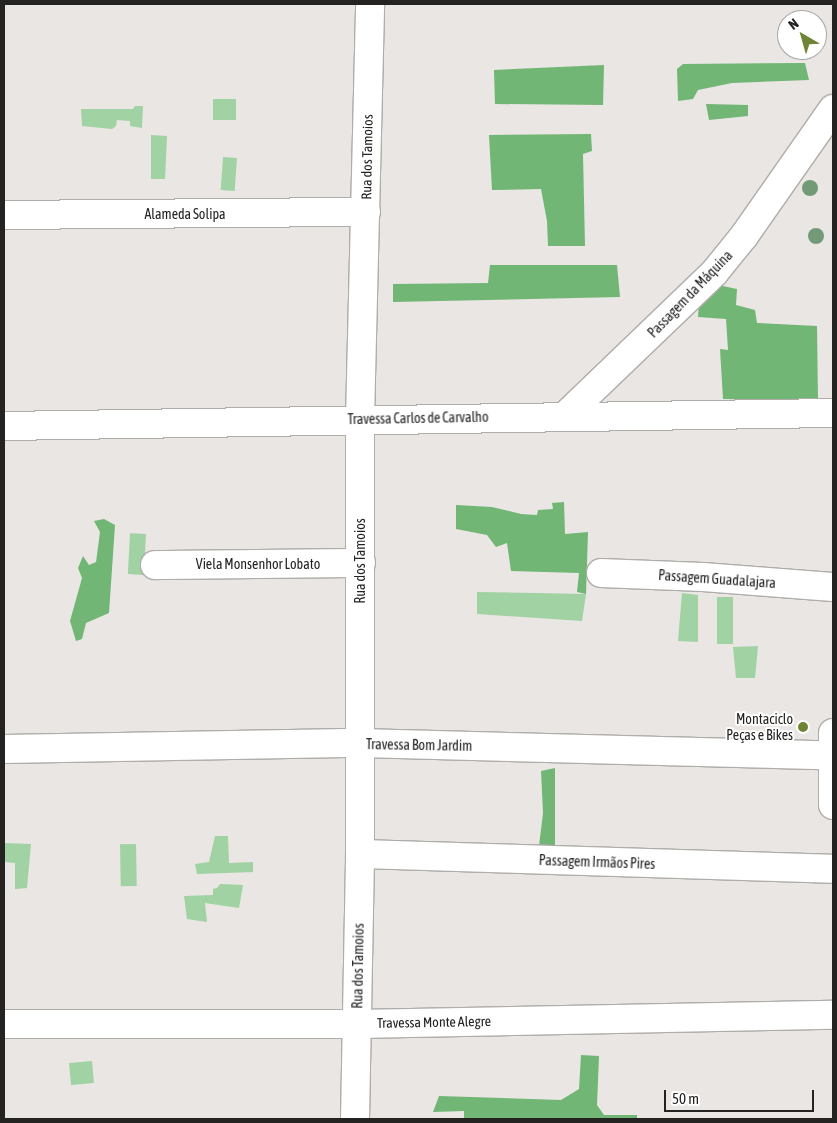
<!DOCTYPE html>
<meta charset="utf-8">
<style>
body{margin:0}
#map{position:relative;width:837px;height:1123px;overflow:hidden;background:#e9e6e3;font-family:"Asap Condensed",sans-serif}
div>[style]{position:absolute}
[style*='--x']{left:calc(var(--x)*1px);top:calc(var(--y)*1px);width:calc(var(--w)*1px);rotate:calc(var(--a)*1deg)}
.green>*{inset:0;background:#a1d2a3;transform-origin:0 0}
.forest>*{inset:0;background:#71b675}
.roads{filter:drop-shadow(1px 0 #afadaa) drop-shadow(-1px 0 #afadaa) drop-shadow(0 1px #afadaa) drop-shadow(0 -1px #afadaa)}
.minor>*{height:28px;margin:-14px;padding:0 14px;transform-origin:14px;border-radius:14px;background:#fff}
.trees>*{width:16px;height:16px;margin:-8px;border-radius:50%;background:#739a77}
.dots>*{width:14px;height:14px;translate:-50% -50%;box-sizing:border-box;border:2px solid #fff;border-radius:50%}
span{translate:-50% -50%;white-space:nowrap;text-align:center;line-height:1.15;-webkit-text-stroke:4px #fff;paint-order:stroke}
.street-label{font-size:14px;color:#242322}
.poi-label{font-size:14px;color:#242322}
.right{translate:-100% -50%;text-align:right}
.frame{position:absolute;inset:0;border:5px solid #242322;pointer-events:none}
.north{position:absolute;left:777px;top:10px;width:50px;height:50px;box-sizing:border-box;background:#fff;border:1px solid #a7a7a7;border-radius:50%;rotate:322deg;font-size:14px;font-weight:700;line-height:20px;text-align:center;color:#242322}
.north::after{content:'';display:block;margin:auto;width:18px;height:22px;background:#6f8435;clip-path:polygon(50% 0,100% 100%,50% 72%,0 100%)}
.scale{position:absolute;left:664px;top:1090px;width:150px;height:22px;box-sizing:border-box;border:2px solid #242322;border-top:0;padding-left:6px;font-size:15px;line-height:18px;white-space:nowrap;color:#242322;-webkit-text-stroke:4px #fff;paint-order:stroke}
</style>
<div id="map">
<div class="green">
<div style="left:213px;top:99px;width:23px;height:21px"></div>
<div style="clip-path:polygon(135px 106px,143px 106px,142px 128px,130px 126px,130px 121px,117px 120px,116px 126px,112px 129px,82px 126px,81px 109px,133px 109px)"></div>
<div style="clip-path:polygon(151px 135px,167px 136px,165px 179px,151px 179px)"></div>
<div style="left:223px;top:157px;width:14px;height:33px;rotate:4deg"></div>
<div style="left:146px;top:534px;width:41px;height:16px;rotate:93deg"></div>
<div style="clip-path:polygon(477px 592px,586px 594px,582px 621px,477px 614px)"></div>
<div style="clip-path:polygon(682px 593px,698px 595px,698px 642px,678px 641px)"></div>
<div style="left:733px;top:597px;width:47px;height:16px;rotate:90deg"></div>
<div style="clip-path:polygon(758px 646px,755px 678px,736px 678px,733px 647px)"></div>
<div style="clip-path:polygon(215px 836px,228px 836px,229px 863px,253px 862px,253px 872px,197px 874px,195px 864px,209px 862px)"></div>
<div style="clip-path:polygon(4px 843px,31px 844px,27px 888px,15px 889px,15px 863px,4px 862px)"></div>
<div style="left:136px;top:844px;width:42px;height:16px;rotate:89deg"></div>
<div style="clip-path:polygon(220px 884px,243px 885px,239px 908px,205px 903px,207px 922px,187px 919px,184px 896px,213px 895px,213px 889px,217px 888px)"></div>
<div style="left:92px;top:1061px;width:22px;height:23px;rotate:85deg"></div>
</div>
<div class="forest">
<div style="clip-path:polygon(805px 63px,809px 80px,732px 83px,698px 90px,693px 99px,678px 101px,677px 69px,683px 64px)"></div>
<div style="clip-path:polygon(604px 65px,603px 105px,495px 104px,494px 70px)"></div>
<div style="clip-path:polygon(706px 104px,748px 105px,748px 116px,709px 120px)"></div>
<div style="clip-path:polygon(591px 134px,592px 151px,583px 154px,585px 246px,548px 246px,547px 221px,541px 189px,492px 190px,489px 135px)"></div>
<div style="clip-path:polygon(490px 265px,617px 265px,620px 297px,393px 302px,393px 284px,488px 283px)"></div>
<div style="clip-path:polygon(718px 285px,737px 289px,736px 305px,755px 310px,757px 323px,817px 326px,818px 400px,723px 399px,720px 349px,728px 350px,726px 319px,698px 317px,699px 302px)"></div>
<div style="clip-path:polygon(564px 502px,565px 534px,588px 532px,586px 594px,577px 592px,579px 573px,511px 571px,507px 543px,496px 547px,487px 535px,456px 529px,456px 505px,492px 507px,521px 514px,537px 515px,538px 510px,553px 509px,552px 503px)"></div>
<div style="clip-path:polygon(104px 519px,115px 525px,109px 613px,86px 623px,82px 639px,76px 641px,70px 621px,82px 578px,78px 568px,83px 556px,89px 565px,96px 562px,100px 532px,94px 521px)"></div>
<div style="clip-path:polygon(555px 768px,555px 854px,538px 854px,543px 813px,541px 771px)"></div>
<div style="clip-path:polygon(581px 1055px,599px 1056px,597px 1105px,604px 1115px,637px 1115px,637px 1119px,464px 1119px,464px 1111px,433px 1112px,439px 1096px,561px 1100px,579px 1089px)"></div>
</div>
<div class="roads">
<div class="minor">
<div style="--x:4;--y:215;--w:362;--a:-0.5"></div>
<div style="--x:565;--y:416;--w:207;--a:-43.8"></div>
<div style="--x:714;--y:273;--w:48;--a:-51"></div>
<div style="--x:744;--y:236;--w:155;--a:-55"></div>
<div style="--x:4;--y:426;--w:829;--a:-0.9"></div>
<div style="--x:155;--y:565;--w:206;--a:-0.6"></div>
<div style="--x:601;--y:573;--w:102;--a:2.2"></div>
<div style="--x:703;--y:577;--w:130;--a:4.4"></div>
<div style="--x:833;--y:733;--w:72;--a:90"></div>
<div style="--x:4;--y:749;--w:356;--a:-1"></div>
<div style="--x:360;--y:743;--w:473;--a:1.5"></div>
<div style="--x:360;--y:854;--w:473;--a:1.8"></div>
<div style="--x:4;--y:1024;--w:353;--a:0"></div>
<div style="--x:357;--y:1024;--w:476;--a:-1.1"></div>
<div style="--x:355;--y:1119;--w:265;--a:-88.9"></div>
<div style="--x:360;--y:854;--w:435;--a:-90"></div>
<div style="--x:360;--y:419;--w:415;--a:-88.6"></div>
</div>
</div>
<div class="trees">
<div style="left:810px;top:188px"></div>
<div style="left:816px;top:236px"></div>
</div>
<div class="dots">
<div style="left:803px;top:727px;background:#6f8435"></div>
</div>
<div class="street-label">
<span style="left:367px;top:157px;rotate:-89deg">Rua dos Tamoios</span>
<span style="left:185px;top:214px">Alameda Solipa</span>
<span style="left:690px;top:294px;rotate:-46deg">Passagem da Máquina</span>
<span style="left:418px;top:418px;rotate:-1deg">Travessa Carlos de Carvalho</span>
<span style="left:360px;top:561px;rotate:-90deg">Rua dos Tamoios</span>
<span style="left:258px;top:564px">Viela Monsenhor Lobato</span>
<span style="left:717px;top:579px;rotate:4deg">Passagem Guadalajara</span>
<span style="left:419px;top:745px;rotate:1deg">Travessa Bom Jardim</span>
<span style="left:597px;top:862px;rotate:2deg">Passagem Irmãos Pires</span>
<span style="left:358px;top:966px;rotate:-89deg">Rua dos Tamoios</span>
<span style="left:434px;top:1022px;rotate:-1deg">Travessa Monte Alegre</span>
</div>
<div class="poi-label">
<span class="right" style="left:793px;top:727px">Montaciclo<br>Peças e Bikes</span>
</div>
<div class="frame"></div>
<div class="north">N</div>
<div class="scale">50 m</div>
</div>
